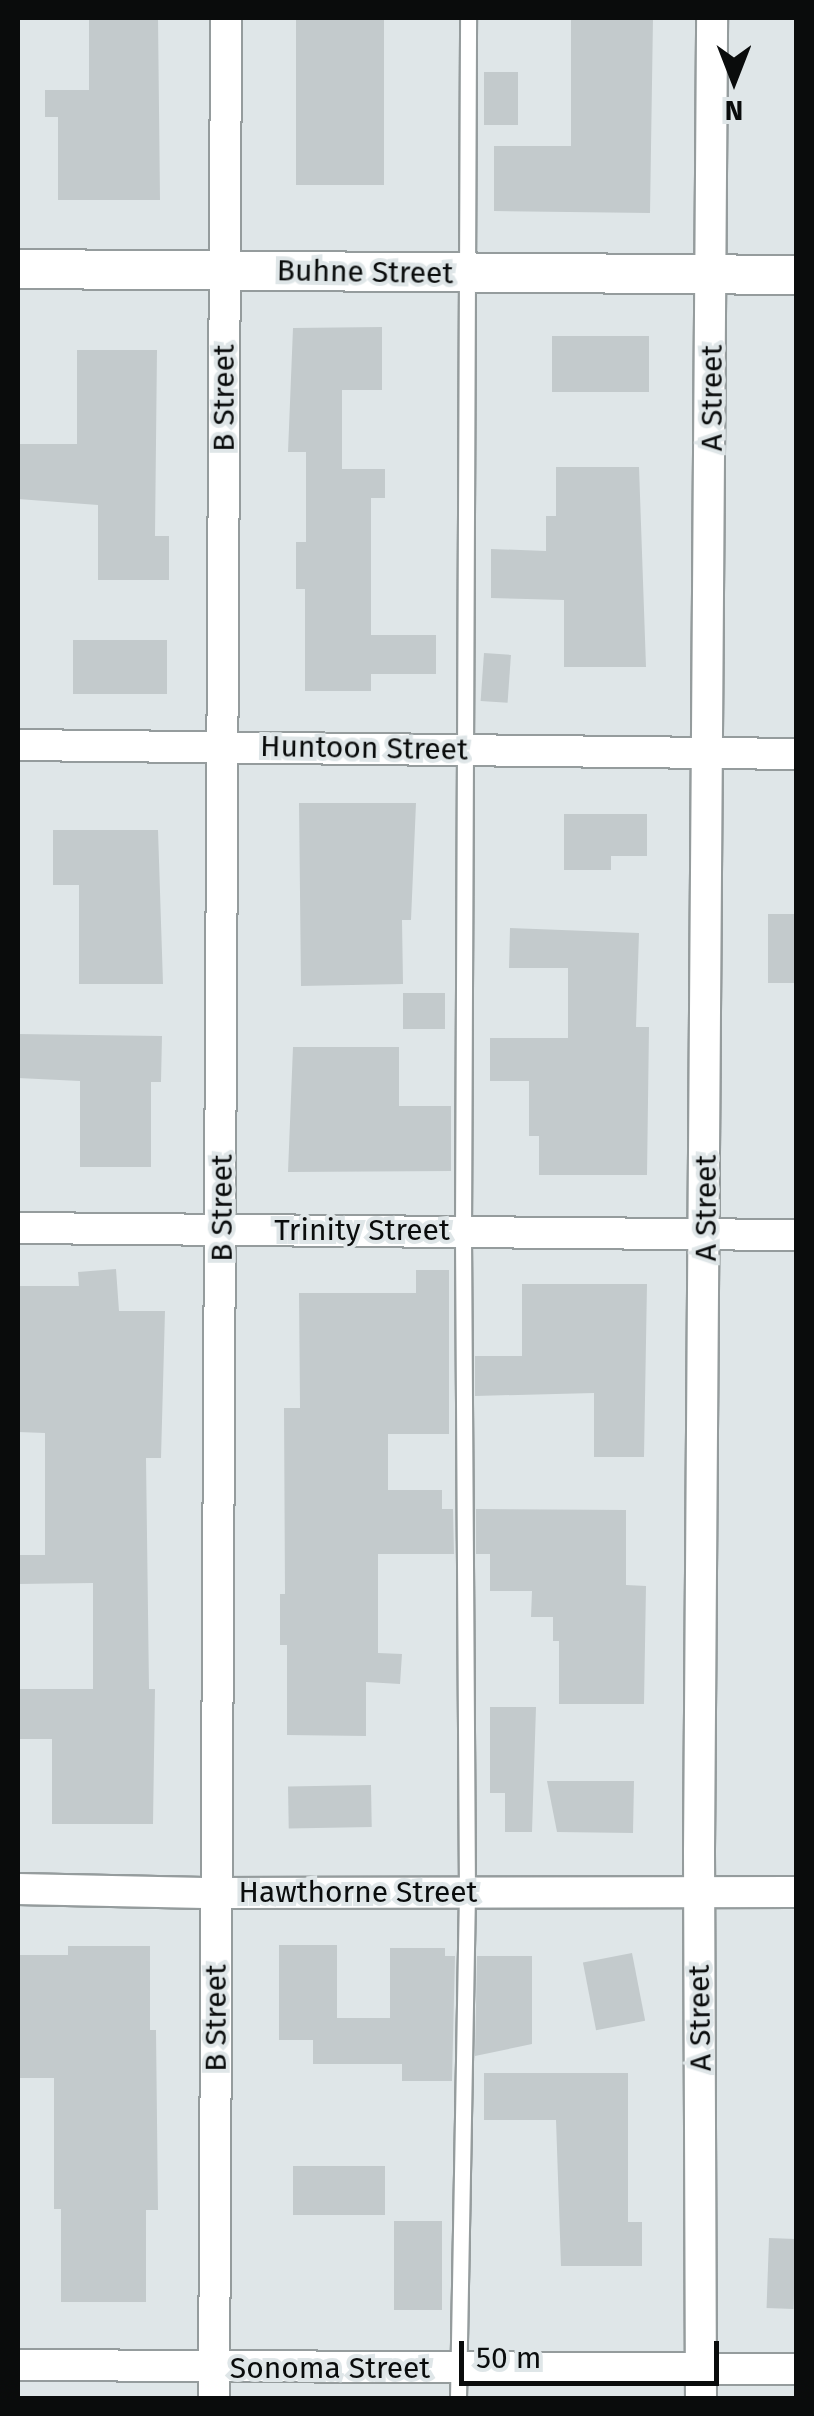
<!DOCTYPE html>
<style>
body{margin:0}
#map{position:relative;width:814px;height:2416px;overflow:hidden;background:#dfe6e8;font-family:"Fira Sans",sans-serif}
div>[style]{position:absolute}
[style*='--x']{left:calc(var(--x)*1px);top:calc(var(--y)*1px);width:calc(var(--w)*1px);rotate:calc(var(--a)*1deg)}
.building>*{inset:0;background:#c3cacc;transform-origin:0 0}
.roads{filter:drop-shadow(2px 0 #959c9d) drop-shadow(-2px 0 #959c9d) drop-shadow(0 2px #959c9d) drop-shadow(0 -2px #959c9d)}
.service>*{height:15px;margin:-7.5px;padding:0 7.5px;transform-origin:7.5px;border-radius:7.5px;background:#fff}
.minor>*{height:30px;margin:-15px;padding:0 15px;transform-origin:15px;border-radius:15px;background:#fff}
.tertiary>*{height:38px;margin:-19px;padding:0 19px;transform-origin:19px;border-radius:19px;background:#fff}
span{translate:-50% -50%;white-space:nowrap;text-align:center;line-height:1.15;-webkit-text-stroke:8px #dfe6e8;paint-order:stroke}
.street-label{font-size:30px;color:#0a0c0c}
.frame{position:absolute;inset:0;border:20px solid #0a0c0c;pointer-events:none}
.north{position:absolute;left:684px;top:30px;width:100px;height:100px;-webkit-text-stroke:8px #dfe6e8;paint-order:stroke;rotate:180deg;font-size:28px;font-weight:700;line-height:40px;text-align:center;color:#0a0c0c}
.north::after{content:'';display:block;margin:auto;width:35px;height:45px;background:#0a0c0c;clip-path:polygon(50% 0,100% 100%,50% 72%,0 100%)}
.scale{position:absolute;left:459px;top:2341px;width:260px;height:45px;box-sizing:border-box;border:5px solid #0a0c0c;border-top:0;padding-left:12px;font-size:30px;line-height:35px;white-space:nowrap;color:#0a0c0c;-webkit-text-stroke:8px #dfe6e8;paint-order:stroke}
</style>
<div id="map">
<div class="building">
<div style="clip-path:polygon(89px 18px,158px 18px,160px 200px,58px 200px,58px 117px,45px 117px,45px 90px,89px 90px)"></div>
<div style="left:296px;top:18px;width:88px;height:167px"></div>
<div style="clip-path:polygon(571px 18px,653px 18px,650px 213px,494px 211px,494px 146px,571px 146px)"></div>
<div style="left:484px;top:72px;width:34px;height:53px"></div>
<div style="clip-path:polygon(382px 327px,382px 390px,342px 390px,342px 469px,385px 469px,385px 498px,371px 498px,371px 635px,436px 635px,436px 674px,371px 674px,371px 691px,305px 691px,305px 589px,296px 589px,296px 542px,306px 542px,306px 452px,288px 452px,293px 328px)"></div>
<div style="left:552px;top:336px;width:97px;height:56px"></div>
<div style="clip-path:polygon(77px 350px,157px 350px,155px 536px,169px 536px,169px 580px,98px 580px,98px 505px,18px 499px,18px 444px,77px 444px)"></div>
<div style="clip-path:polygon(556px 467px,639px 467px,646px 667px,564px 667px,564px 600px,491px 598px,491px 549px,546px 551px,546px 516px,556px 516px)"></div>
<div style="left:73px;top:640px;width:94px;height:54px"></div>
<div style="left:484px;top:653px;width:27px;height:48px;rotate:4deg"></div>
<div style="clip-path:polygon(299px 803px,416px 803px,411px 920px,402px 920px,403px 984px,301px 986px)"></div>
<div style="clip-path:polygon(564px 814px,647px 814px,647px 856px,611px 856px,611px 870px,564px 870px)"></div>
<div style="clip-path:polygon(53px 830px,158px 830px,163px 984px,79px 984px,79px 885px,53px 885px)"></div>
<div style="left:768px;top:914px;width:28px;height:69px"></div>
<div style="clip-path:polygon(510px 928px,639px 933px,636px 1027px,649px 1027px,647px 1175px,539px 1175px,539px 1136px,529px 1136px,529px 1081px,490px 1081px,490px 1038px,568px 1038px,568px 968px,509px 968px)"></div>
<div style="left:403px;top:993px;width:42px;height:36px"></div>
<div style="clip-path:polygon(18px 1034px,162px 1036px,161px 1082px,151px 1082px,151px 1167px,80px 1167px,80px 1081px,18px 1078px)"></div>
<div style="clip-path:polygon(293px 1047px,399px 1047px,399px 1106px,451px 1106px,451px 1171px,288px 1172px)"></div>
<div style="clip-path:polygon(116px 1269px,119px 1311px,165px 1311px,161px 1458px,146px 1458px,149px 1689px,155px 1689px,153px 1824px,52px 1824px,52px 1739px,18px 1739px,18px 1689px,93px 1689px,93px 1583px,18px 1584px,18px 1555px,45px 1555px,45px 1433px,18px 1432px,18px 1286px,79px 1286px,78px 1272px)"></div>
<div style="clip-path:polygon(416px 1270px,449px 1270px,449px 1434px,388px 1434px,388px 1490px,442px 1490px,442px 1509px,453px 1509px,454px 1554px,378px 1554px,378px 1653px,402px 1654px,400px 1684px,366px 1682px,366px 1736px,287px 1735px,287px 1645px,280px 1645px,280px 1594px,285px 1594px,284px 1408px,300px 1408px,299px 1293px,416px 1293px)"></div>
<div style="clip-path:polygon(522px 1284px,647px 1284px,644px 1457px,594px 1457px,594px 1393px,475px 1396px,475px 1356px,522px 1356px)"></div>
<div style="clip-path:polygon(476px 1509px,626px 1510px,626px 1585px,646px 1586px,644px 1704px,559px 1704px,559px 1641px,553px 1641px,553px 1617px,531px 1617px,532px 1591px,490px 1591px,490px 1554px,476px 1554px)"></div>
<div style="clip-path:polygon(490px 1707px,536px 1707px,532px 1832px,505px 1832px,505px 1793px,490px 1793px)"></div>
<div style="clip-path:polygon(547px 1781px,634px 1781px,633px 1833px,557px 1832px)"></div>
<div style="left:371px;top:1785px;width:42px;height:83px;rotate:89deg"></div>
<div style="clip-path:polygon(279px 1945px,337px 1945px,337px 2018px,390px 2018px,390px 1948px,445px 1948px,445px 1956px,455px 1956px,452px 2081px,402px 2081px,402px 2064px,313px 2064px,313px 2040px,279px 2040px)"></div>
<div style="clip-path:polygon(68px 1946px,150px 1946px,150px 2030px,156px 2030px,158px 2210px,146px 2210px,146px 2302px,61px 2302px,61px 2209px,54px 2209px,54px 2078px,18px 2078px,18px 1955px,68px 1955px)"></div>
<div style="left:632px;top:1953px;width:69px;height:50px;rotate:79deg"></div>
<div style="clip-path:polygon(477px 1956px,532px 1956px,532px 2044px,475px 2056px)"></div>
<div style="clip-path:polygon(484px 2073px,628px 2073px,628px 2222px,642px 2222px,642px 2266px,561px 2266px,556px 2120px,484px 2120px)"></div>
<div style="left:293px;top:2166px;width:92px;height:49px"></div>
<div style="left:394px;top:2221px;width:48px;height:89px"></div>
<div style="left:769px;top:2238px;width:27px;height:70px;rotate:2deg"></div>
</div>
<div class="roads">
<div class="service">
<div style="--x:458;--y:2398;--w:506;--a:-88.98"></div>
<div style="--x:467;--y:1892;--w:662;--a:-90.35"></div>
<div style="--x:463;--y:1230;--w:1212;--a:-89.76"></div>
</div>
<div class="minor">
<div style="--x:18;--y:745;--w:778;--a:0.66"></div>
<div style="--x:18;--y:1228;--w:778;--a:0.52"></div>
<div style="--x:18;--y:1889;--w:198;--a:1.2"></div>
<div style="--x:216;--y:1893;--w:580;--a:-0.1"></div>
<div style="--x:18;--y:2365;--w:778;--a:0.29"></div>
<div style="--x:214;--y:2398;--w:2380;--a:-89.71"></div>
<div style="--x:701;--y:2398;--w:547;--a:-90.21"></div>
<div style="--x:699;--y:1851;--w:1833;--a:-89.59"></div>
</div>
<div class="tertiary">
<div style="--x:18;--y:269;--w:778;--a:0.44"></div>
</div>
</div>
<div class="street-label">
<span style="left:365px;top:272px;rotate:1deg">Buhne Street</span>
<span style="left:224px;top:398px;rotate:-90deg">B Street</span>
<span style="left:712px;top:398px;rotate:-90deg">A Street</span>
<span style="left:364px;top:748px;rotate:1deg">Huntoon Street</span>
<span style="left:222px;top:1208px;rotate:-90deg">B Street</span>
<span style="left:706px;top:1208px;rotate:-90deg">A Street</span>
<span style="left:362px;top:1230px">Trinity Street</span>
<span style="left:358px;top:1892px">Hawthorne Street</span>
<span style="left:216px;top:2018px;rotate:-90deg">B Street</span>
<span style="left:700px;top:2018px;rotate:-91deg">A Street</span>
<span style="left:330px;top:2368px">Sonoma Street</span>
</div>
<div class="frame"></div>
<div class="north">N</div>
<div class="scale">50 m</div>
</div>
